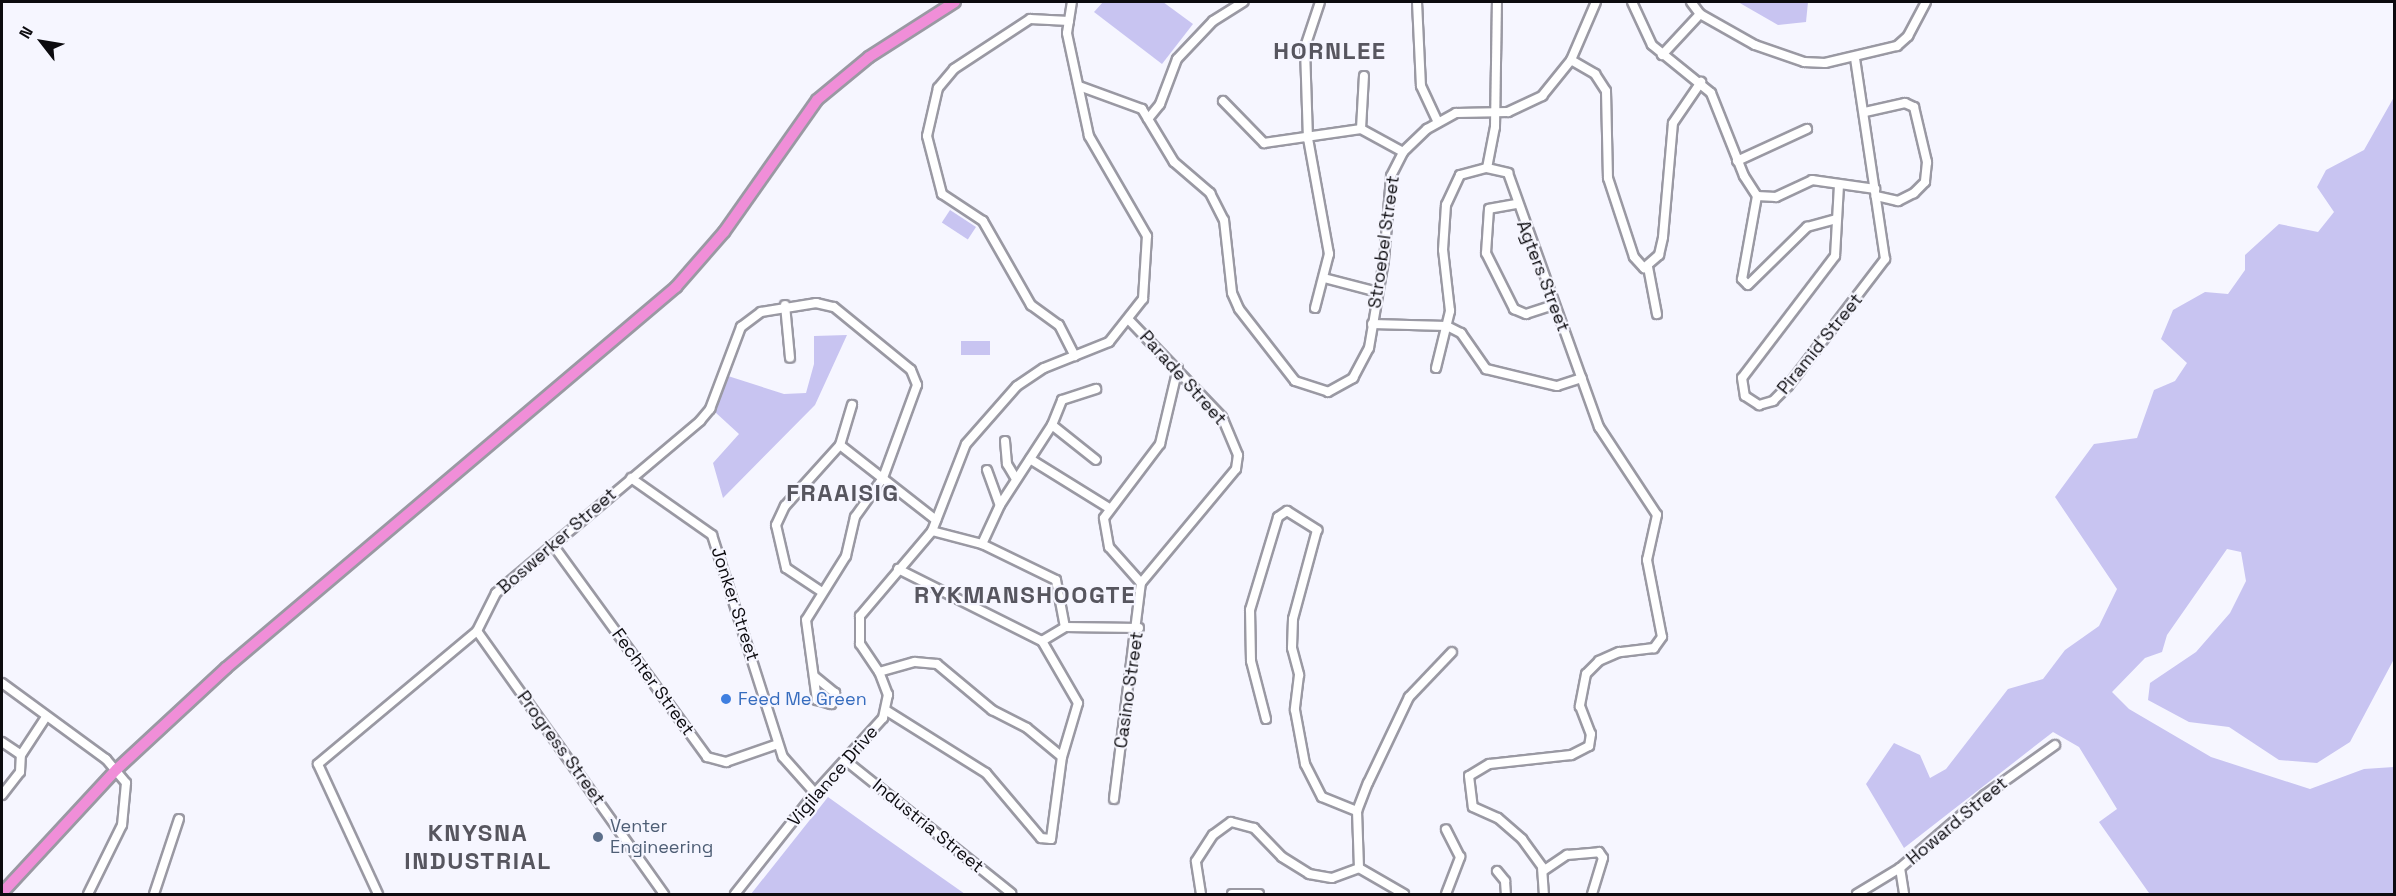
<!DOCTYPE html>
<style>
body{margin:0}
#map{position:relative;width:2396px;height:896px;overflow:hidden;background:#f6f6ff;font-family:"Space Grotesk",sans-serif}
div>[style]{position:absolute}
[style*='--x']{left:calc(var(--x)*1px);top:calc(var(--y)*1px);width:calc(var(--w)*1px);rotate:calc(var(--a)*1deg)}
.green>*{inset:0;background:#c8c4f1;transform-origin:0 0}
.roads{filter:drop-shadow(2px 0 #9a99a3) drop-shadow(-2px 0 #9a99a3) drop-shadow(0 2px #9a99a3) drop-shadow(0 -2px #9a99a3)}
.minor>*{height:8px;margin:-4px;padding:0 4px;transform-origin:4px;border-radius:4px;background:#fff}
.highway>*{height:10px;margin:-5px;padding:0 5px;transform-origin:5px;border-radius:5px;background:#f08ed8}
.dots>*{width:16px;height:16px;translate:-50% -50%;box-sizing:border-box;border:3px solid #f6f6ff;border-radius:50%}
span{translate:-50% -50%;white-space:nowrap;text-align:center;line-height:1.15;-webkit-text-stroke:4.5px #f6f6ff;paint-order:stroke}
.street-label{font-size:18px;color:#0c0b0f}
.shop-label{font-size:18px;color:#366cbe}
.left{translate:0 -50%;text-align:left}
.service-label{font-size:18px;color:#4e5e75}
.district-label{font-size:24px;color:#57565f;font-weight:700;letter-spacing:1.5px}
.frame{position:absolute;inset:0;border:3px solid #0c0b0f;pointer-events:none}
.north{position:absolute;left:12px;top:12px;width:60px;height:60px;-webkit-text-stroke:4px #f6f6ff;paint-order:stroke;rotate:301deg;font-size:16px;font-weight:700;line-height:24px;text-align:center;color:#0c0b0f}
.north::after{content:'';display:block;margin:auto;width:21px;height:27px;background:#0c0b0f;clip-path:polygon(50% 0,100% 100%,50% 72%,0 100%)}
</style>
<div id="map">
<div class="green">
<div style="clip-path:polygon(1103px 2px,1163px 2px,1193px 24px,1162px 64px,1094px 12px)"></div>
<div style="clip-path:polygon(1738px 2px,1808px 2px,1806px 22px,1778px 25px)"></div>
<div style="clip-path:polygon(2394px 97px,2394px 659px,2350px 742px,2317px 763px,2279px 760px,2229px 727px,2189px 722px,2148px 700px,2150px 683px,2196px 652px,2230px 613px,2246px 581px,2241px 552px,2227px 549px,2167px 635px,2162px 652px,2145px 658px,2112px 692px,2129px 709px,2211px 757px,2310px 789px,2364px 769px,2394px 767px,2394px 894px,2149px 893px,2099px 822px,2117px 809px,2079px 747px,2053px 732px,1904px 848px,1866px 784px,1894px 743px,1920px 755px,1930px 778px,1946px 769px,2008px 689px,2043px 679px,2065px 650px,2099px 626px,2117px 589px,2055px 497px,2094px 444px,2137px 438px,2154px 390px,2175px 381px,2187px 363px,2161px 339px,2173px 310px,2205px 292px,2228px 294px,2245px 270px,2245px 255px,2279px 224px,2318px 232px,2334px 212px,2317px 187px,2326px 170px,2364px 150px)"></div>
<div style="left:950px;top:210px;width:31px;height:15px;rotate:33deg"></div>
<div style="clip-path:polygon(847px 335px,815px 405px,723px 498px,713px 463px,739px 434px,715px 412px,728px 376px,784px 394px,806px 393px,814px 364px,814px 336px)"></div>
<div style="left:961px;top:341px;width:29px;height:14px"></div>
<div style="clip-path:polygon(828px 797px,874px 830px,965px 894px,751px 894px)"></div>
</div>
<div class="roads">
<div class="minor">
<div style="--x:1417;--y:2;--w:84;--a:87.3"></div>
<div style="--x:1421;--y:86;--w:40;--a:65"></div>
<div style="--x:1632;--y:2;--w:47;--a:65.1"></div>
<div style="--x:1652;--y:45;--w:76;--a:39.1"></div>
<div style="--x:1711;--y:93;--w:89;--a:68.3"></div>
<div style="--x:1744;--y:176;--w:24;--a:57"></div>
<div style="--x:1691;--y:2;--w:15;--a:53"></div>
<div style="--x:1700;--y:14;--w:63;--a:29.4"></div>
<div style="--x:1755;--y:45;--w:52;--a:19.1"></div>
<div style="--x:1804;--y:62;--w:21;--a:3"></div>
<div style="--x:1825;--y:63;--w:74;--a:-13.3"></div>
<div style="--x:1897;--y:46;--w:15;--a:-42"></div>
<div style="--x:1908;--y:36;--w:38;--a:-62"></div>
<div style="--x:1069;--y:21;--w:39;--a:-177"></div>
<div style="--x:1030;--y:19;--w:91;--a:146.7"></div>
<div style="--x:954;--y:69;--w:25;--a:130"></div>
<div style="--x:938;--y:88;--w:49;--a:102.9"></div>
<div style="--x:927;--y:136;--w:60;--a:75.5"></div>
<div style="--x:942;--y:194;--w:49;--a:33.4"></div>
<div style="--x:983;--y:221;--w:97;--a:60.3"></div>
<div style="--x:1031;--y:305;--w:34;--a:36"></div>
<div style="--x:1059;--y:325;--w:35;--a:63"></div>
<div style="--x:1662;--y:55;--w:56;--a:-47.2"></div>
<div style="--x:1571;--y:60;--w:28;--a:30"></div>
<div style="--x:1595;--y:74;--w:20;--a:57"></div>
<div style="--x:1606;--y:91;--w:87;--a:88.7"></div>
<div style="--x:1608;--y:178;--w:83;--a:71.8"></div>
<div style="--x:1634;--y:257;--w:15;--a:48"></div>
<div style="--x:1644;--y:268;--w:20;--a:-41"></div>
<div style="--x:1659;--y:255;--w:18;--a:-77"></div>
<div style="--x:1663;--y:237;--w:114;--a:-85"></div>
<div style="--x:1673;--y:123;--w:50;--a:-55.7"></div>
<div style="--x:1079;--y:86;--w:67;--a:20.1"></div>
<div style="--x:1142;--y:109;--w:62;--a:58.9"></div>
<div style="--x:1174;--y:162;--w:48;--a:40.7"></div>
<div style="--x:1210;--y:193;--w:30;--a:63"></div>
<div style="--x:1224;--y:220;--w:73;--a:83.7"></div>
<div style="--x:1232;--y:293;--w:17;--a:66"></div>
<div style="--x:1239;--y:309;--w:91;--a:52.1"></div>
<div style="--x:1295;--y:381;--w:35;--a:18"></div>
<div style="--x:1328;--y:392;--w:29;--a:-29"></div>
<div style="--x:1353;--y:378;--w:34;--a:-62"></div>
<div style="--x:1369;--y:348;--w:89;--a:-80.3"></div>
<div style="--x:1384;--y:260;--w:84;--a:-85.2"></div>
<div style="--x:1391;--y:176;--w:27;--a:-63"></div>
<div style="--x:1403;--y:152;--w:33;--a:-44"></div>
<div style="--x:1427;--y:129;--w:33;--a:-29"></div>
<div style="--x:1456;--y:113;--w:52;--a:-1.1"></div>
<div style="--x:1508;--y:112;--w:38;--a:-25"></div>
<div style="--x:1542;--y:96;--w:46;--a:-51.1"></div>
<div style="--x:1571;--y:60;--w:63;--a:-66.7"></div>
<div style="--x:1223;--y:101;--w:59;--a:45.7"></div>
<div style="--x:1264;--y:143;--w:98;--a:-8.2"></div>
<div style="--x:1361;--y:129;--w:48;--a:28.7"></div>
<div style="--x:1865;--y:112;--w:41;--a:-12.7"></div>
<div style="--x:1905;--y:103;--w:10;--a:24"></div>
<div style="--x:1914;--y:107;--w:57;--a:76.7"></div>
<div style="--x:1927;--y:162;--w:20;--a:96"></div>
<div style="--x:1925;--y:182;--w:16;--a:135"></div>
<div style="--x:1914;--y:193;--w:18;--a:153"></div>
<div style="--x:1898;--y:201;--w:23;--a:-167"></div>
<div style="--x:1148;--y:119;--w:19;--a:-51"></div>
<div style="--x:1160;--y:104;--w:48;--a:-69.3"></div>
<div style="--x:1177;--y:59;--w:52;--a:-46.5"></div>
<div style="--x:1213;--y:21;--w:36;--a:-32"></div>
<div style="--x:1361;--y:129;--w:53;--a:-86.8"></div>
<div style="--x:1737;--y:161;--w:77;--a:-24.6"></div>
<div style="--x:1487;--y:168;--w:22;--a:13"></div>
<div style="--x:1508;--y:173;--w:270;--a:70.3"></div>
<div style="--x:1599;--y:427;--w:105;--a:56.6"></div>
<div style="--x:1657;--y:515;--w:46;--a:102.5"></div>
<div style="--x:1647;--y:560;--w:78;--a:79"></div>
<div style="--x:1662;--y:637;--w:14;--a:126"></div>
<div style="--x:1654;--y:648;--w:35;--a:173"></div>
<div style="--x:1619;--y:652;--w:22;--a:156"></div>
<div style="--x:1599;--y:661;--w:18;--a:135"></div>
<div style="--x:1586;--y:674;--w:33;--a:101"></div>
<div style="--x:1580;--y:706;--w:30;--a:69"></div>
<div style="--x:1591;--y:734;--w:12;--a:99"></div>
<div style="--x:1589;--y:746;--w:20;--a:153"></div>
<div style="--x:1571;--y:755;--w:82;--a:173.7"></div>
<div style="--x:1489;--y:764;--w:23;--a:149"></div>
<div style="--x:1469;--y:776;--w:31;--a:83"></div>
<div style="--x:1473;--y:807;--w:27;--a:24"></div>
<div style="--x:1498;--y:818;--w:32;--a:41"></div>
<div style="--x:1522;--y:839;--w:34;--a:54"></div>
<div style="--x:1542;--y:867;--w:27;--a:86"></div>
<div style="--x:1839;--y:185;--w:71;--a:93.2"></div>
<div style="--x:1835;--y:256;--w:153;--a:127.3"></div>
<div style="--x:1742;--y:378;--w:18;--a:81"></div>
<div style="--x:1745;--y:396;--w:17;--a:33"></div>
<div style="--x:1759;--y:405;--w:15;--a:-16"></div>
<div style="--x:1773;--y:401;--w:21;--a:-45"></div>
<div style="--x:1788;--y:386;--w:160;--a:-52.6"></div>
<div style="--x:1885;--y:259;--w:202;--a:-98.5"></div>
<div style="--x:1757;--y:196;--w:84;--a:100.2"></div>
<div style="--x:1742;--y:279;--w:8;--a:45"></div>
<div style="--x:1748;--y:285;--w:83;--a:-44.5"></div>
<div style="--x:1807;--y:227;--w:30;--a:-15"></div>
<div style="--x:1757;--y:196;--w:19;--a:3"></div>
<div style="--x:1776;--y:197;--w:40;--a:-25"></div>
<div style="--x:1812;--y:180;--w:64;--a:8.1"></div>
<div style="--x:1516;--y:204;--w:27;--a:170"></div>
<div style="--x:1489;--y:209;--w:44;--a:93.9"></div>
<div style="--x:1486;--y:253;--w:63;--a:63.4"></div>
<div style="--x:1514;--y:309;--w:13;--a:23"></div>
<div style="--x:1526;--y:314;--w:29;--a:-18"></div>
<div style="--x:1648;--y:267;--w:48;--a:79.2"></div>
<div style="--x:1324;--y:278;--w:56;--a:14.5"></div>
<div style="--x:785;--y:305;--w:53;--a:84.6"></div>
<div style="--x:1315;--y:308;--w:56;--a:-75.5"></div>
<div style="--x:1329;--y:254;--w:117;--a:-100.3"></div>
<div style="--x:1308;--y:139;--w:92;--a:-91.9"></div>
<div style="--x:1305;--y:47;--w:47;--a:-71.6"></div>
<div style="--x:1372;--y:324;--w:75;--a:1.5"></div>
<div style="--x:1447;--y:326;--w:16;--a:27"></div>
<div style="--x:1461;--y:333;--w:44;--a:55.2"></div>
<div style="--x:1486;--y:369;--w:73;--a:13.5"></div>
<div style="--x:1557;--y:386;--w:26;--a:-18"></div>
<div style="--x:1436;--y:368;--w:59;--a:-76.2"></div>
<div style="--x:1450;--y:311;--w:61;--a:-96.5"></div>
<div style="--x:1443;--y:250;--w:45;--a:-86.2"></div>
<div style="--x:1446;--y:205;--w:33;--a:-65"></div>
<div style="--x:1460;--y:175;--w:28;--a:-15"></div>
<div style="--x:1487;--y:168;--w:42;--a:-79"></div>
<div style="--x:1495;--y:127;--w:125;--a:-89.1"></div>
<div style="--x:1052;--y:425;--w:56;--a:38.5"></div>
<div style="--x:1005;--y:441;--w:23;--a:85"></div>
<div style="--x:1007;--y:464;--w:17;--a:59"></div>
<div style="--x:840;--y:445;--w:122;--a:38"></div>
<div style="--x:1030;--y:459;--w:93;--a:31.8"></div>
<div style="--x:987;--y:470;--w:37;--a:70"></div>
<div style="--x:631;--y:478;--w:99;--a:35.1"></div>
<div style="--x:712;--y:535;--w:233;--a:72.3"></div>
<div style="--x:783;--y:757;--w:48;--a:48.4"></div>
<div style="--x:932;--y:531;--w:52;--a:14.6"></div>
<div style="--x:982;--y:544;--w:82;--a:25.9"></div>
<div style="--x:1056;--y:580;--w:48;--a:79.2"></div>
<div style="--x:982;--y:544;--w:43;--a:-65.2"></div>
<div style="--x:1000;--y:505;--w:95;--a:-57"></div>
<div style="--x:1052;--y:425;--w:27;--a:-68"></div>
<div style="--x:1062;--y:400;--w:36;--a:-18"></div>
<div style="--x:553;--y:545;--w:262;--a:54"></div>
<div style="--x:707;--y:757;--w:20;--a:15"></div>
<div style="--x:726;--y:762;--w:55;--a:-19.1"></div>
<div style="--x:898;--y:569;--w:161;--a:26.6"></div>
<div style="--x:1141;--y:583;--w:48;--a:-131.6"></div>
<div style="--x:1109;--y:547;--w:29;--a:-100"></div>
<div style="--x:1104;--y:518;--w:93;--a:-52.9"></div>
<div style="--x:1160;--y:444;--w:78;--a:-76.7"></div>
<div style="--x:822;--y:592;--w:43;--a:-146.3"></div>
<div style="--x:786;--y:568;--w:44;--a:-103.1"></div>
<div style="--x:776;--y:525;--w:21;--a:-65"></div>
<div style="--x:785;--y:506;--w:82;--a:-48"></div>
<div style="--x:840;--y:445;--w:42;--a:-73.3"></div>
<div style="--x:1065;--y:627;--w:74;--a:0.8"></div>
<div style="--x:477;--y:631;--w:323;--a:54.6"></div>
<div style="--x:1042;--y:641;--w:27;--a:-31"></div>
<div style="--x:879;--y:672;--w:37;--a:-16"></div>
<div style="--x:915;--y:662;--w:22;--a:5"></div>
<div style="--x:937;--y:664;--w:72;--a:39.9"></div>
<div style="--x:992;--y:710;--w:39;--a:27"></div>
<div style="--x:1027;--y:728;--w:45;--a:39.6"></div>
<div style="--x:2;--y:683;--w:129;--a:36.2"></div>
<div style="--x:106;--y:759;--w:31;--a:50"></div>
<div style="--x:126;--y:783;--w:42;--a:95.4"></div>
<div style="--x:122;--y:825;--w:77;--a:116.2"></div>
<div style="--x:887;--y:711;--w:117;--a:32.1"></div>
<div style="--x:986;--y:773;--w:85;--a:49.8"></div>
<div style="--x:1041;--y:838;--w:10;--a:6"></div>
<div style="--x:1051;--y:839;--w:83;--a:-82.4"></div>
<div style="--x:1062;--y:757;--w:56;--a:-73.5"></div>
<div style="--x:1078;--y:703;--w:72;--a:-120.1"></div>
<div style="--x:1266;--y:719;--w:60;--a:-104.5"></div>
<div style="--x:1251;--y:661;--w:51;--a:-91.1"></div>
<div style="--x:1250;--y:610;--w:97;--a:-73.2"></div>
<div style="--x:1278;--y:517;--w:11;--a:-34"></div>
<div style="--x:1287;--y:511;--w:36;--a:32"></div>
<div style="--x:1317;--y:530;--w:92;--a:105.1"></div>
<div style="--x:1293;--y:619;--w:29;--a:92"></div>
<div style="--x:1292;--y:648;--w:28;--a:75"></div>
<div style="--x:1299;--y:675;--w:35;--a:97"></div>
<div style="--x:1295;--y:710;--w:55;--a:79.5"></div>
<div style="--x:1305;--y:764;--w:37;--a:63"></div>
<div style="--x:1322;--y:797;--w:38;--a:22"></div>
<div style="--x:2;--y:742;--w:23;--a:34"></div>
<div style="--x:845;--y:760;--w:213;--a:38.7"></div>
<div style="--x:2;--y:795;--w:29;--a:-52"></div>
<div style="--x:20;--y:772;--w:17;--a:-87"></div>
<div style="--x:21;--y:755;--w:45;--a:-56.7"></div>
<div style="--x:1114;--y:799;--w:218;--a:-82.9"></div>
<div style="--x:1141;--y:583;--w:148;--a:-50.2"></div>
<div style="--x:1236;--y:469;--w:14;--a:-82"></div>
<div style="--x:1238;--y:455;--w:41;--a:-112.8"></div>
<div style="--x:1222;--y:417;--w:134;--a:-133.8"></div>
<div style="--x:1359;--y:868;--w:57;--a:-92"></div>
<div style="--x:1357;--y:811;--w:30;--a:-69"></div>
<div style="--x:1368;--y:783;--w:95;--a:-64.5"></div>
<div style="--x:1409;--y:697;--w:62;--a:-46.3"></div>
<div style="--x:1359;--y:868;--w:52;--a:30"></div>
<div style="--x:1900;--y:868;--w:26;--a:81"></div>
<div style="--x:1497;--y:871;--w:13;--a:51"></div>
<div style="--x:1505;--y:881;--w:13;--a:86"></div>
<div style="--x:1543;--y:871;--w:29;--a:-34"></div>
<div style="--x:1567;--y:855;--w:32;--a:-5"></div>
<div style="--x:1599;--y:852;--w:7;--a:56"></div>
<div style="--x:1603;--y:858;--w:38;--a:107"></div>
<div style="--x:154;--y:894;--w:79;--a:-71.6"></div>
<div style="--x:378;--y:894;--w:143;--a:-114.8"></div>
<div style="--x:318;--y:764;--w:207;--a:-39.9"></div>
<div style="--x:477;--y:631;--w:42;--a:-63.4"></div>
<div style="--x:496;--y:593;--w:267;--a:-40.1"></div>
<div style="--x:700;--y:421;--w:16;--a:-50"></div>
<div style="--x:710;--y:409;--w:88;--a:-69.3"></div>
<div style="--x:741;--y:327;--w:25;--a:-37"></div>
<div style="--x:761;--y:312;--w:56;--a:-9.3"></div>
<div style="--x:816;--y:303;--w:18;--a:13"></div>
<div style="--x:834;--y:307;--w:99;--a:39.3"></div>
<div style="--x:911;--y:370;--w:16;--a:68"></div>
<div style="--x:917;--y:385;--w:99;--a:110.1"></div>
<div style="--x:883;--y:478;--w:48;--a:125.7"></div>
<div style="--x:855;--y:517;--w:40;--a:103"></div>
<div style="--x:846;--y:556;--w:75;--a:122"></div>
<div style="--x:806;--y:620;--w:81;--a:82.2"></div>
<div style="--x:817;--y:700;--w:15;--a:16"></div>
<div style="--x:831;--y:704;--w:12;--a:-70"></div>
<div style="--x:835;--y:693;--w:26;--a:-141"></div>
<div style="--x:735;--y:894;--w:129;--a:-51.6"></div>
<div style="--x:815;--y:793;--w:101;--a:-47.8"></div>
<div style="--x:883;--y:718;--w:24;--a:-78"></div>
<div style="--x:888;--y:695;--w:25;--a:-111"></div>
<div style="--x:879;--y:672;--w:34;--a:-124"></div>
<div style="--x:860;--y:644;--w:28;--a:-90"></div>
<div style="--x:860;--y:616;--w:111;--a:-49.7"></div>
<div style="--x:932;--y:531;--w:93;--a:-68.7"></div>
<div style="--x:966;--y:444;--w:77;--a:-48.7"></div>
<div style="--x:1017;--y:386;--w:32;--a:-34"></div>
<div style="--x:1044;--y:368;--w:70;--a:-21.8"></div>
<div style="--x:1109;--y:342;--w:55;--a:-51.7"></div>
<div style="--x:1143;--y:299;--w:63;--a:-86.4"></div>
<div style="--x:1147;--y:236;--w:116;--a:-120.1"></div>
<div style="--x:1089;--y:136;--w:105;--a:-102.1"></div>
<div style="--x:1067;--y:33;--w:31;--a:-81"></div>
<div style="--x:1201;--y:894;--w:33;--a:-99"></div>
<div style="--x:1196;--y:861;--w:31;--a:-57"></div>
<div style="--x:1213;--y:835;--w:22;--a:-36"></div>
<div style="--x:1231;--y:822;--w:24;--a:15"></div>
<div style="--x:1254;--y:828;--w:40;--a:46"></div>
<div style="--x:1282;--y:857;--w:32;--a:32"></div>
<div style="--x:1309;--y:874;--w:23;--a:10"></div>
<div style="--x:1332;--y:878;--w:29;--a:-20"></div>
<div style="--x:1232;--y:894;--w:27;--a:0"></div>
<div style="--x:1446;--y:894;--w:40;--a:-69"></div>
<div style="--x:1460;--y:857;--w:31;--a:-117"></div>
<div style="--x:1857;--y:894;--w:50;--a:-31.2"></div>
<div style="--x:1900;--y:868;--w:112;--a:-40.7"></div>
<div style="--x:1985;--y:795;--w:86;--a:-35.5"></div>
</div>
<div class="highway">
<div style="--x:2;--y:893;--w:169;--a:-47.2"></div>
<div style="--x:117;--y:769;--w:149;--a:-42.8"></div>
<div style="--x:226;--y:668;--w:590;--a:-40.25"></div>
<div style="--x:676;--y:287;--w:73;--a:-48.9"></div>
<div style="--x:724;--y:232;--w:161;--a:-54.8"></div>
<div style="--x:817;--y:100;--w:67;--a:-39.6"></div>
<div style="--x:869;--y:57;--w:102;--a:-32.6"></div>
</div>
</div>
<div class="dots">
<div style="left:726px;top:699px;background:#3f7fe0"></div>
<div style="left:598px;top:837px;background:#5c6f8a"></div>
</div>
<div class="street-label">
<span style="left:1384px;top:242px;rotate:-82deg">Stroebel Street</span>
<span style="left:1543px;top:276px;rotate:69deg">Agters Street</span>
<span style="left:1820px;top:344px;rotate:-51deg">Piramid Street</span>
<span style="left:1183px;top:378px;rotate:48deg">Parade Street</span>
<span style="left:557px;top:541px;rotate:-41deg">Boswerker Street</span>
<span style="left:735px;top:604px;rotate:72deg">Jonker Street</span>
<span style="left:653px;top:682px;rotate:54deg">Fechter Street</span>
<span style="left:1129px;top:690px;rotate:-82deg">Casino Street</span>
<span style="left:561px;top:748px;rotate:54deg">Progress Street</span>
<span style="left:833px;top:776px;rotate:-49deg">Vigilance Drive</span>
<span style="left:1957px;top:821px;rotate:-40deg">Howard Street</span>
<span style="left:928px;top:826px;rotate:39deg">Industria Street</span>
</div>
<div class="shop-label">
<span class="left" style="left:738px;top:699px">Feed Me Green</span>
</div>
<div class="service-label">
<span class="left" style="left:610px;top:837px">Venter<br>Engineering</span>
</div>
<div class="district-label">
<span style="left:1330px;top:51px">HORNLEE</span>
<span style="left:843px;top:493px">FRAAISIG</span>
<span style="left:1025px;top:595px">RYKMANSHOOGTE</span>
<span style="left:478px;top:847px">KNYSNA<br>INDUSTRIAL</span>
</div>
<div class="frame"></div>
<div class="north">N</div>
</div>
